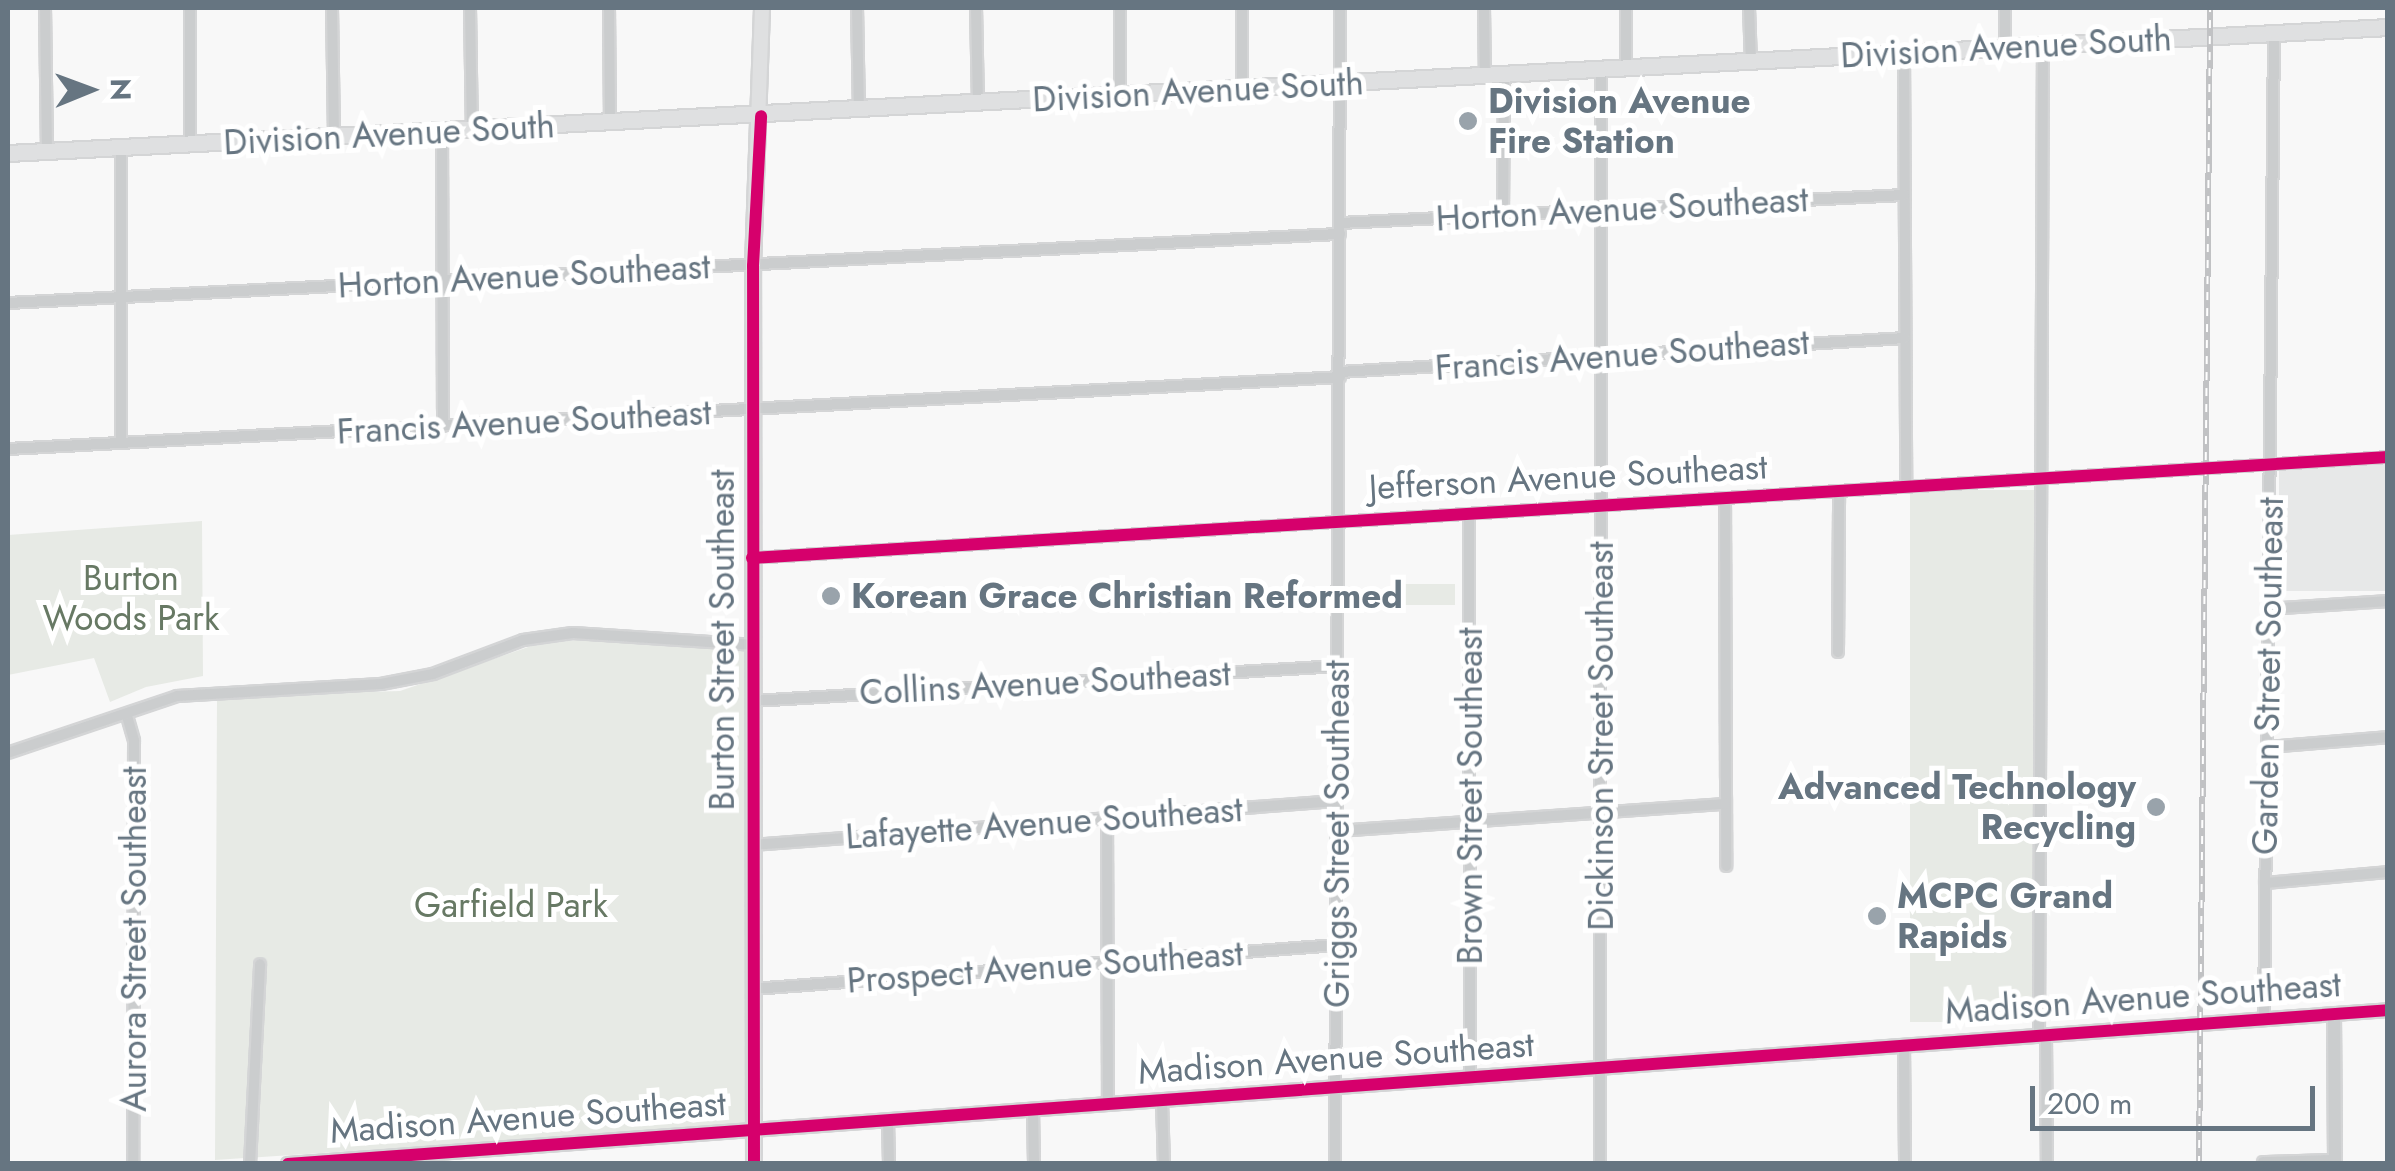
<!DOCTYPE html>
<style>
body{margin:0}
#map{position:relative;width:2395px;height:1171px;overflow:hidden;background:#f8f8f8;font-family:Jost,sans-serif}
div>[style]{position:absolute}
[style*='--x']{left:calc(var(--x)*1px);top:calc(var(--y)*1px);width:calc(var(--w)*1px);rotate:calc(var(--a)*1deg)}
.built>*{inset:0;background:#e7e8e8;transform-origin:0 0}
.green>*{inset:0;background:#e7eae5;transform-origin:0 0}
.roads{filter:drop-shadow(2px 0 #d4d5d6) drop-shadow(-2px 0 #d4d5d6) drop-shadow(0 2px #d4d5d6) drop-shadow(0 -2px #d4d5d6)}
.minor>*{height:10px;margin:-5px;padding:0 5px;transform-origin:5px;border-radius:5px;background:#cbcdce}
.tertiary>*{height:12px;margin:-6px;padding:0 6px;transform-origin:6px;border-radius:6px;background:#cbcdce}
.secondary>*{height:14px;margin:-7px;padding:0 7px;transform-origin:7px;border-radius:7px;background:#dfe0e1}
.primary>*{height:15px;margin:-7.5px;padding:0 7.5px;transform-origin:7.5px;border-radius:7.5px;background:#dfe0e1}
.rail>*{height:6px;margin-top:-3px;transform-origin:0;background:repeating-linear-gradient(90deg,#fff 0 8px,#c1c2c4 0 16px);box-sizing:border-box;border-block:2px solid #c1c2c4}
.cycleway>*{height:12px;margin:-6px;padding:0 6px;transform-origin:6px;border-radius:6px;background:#d6006c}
.dots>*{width:28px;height:28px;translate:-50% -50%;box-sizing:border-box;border:5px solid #fff;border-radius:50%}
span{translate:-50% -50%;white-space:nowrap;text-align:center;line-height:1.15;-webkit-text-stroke:10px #fff;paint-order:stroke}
.street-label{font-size:35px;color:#667581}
.poi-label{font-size:35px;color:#667581;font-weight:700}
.left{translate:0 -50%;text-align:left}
.right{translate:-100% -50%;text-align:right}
.park-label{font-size:35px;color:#677964}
.frame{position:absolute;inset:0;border:10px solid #667581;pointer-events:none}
.north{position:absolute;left:40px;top:40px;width:100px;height:100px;-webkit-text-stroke:8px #fff;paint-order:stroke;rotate:89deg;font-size:28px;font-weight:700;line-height:40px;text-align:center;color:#667581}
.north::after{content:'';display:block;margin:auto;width:35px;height:45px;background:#667581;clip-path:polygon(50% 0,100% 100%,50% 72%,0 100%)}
.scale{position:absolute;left:2030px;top:1086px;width:285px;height:45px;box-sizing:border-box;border:5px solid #667581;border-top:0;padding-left:12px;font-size:30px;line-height:35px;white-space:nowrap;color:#667581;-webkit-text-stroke:8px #fff;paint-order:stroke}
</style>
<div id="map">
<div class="built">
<div style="left:2387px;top:464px;width:127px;height:108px;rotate:90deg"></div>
</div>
<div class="green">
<div style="left:2039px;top:490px;width:532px;height:129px;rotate:90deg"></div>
<div style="clip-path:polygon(202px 521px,203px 676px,146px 687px,110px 702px,94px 658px,8px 675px,8px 535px)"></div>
<div style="left:1401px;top:584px;width:54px;height:21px"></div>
<div style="clip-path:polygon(575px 640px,748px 645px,746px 1125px,215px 1160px,217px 696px,400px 691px,531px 646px)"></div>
</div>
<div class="roads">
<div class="minor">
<div style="--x:45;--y:8;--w:143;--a:89.2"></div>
<div style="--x:190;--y:8;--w:136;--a:90"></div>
<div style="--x:332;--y:8;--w:128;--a:89.1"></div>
<div style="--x:470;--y:8;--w:121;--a:89.1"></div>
<div style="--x:609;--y:8;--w:115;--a:89.5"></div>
<div style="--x:857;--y:8;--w:102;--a:88.9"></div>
<div style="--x:976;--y:8;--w:96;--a:88.8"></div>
<div style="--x:1120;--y:8;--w:88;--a:90"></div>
<div style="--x:1242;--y:8;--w:81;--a:90"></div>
<div style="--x:1484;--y:8;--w:68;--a:89.2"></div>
<div style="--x:1749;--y:8;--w:54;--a:87.9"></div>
<div style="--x:2005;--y:48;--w:40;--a:-90"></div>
<div style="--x:1904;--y:53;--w:433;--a:89.7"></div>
<div style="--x:1626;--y:68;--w:60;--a:-90"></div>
<div style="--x:442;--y:132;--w:294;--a:89.8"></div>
<div style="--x:121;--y:148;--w:295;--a:90"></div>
<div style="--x:1503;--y:215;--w:141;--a:-89.6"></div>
<div style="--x:1340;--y:223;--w:565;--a:-2.84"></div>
<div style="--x:8;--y:303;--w:1334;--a:-2.97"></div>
<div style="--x:1340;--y:372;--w:566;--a:-3.44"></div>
<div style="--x:8;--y:449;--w:1334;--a:-3.09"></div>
<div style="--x:1725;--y:498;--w:368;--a:89.8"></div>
<div style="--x:1469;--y:514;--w:564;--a:89.9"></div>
<div style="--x:752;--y:558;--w:1639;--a:-3.53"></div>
<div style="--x:2268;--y:609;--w:120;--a:-3.8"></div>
<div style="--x:1838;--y:652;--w:161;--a:-89.6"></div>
<div style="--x:753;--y:701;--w:586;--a:-3.42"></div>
<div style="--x:127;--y:716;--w:26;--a:74"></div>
<div style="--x:134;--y:741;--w:423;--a:90.1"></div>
<div style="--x:2267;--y:747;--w:121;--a:-4.7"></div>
<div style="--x:8;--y:753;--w:178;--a:-18.6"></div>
<div style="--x:177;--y:696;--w:204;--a:-3.4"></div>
<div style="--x:381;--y:684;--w:53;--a:-10.9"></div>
<div style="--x:433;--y:674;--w:96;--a:-20.7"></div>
<div style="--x:523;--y:640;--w:50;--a:-8"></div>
<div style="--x:573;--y:633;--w:179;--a:3.8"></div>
<div style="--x:1107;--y:818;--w:287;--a:89.8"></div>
<div style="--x:1337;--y:831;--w:389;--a:-4"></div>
<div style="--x:752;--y:845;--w:586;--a:-4.31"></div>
<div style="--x:2265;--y:883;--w:123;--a:-5.1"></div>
<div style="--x:753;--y:989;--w:586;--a:-4.31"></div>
<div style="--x:2264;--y:1020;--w:987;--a:-89.42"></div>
<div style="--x:2039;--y:1036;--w:991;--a:-89.77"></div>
<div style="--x:2046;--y:1036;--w:128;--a:89.6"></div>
<div style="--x:1904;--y:1046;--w:118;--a:89.5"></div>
<div style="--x:1162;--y:1101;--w:63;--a:88.2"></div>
<div style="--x:1033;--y:1111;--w:53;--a:88.9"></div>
<div style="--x:888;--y:1122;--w:42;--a:88.6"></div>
<div style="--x:2263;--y:1162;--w:72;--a:-1.6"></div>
<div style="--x:250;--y:1164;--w:200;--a:-87.1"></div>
<div style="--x:1335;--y:1164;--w:1156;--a:-89.75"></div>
<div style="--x:1600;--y:1164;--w:1095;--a:-89.95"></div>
</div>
<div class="tertiary">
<div style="--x:2334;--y:1015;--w:149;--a:89.6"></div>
<div style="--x:288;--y:1164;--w:2106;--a:-4.19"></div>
</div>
<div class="secondary">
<div style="--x:754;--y:1164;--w:898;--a:-90.06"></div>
<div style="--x:753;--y:266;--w:258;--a:-88"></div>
</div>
<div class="primary">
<div style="--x:8;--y:153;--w:2383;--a:-3.03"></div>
</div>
</div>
<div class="rail">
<div style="--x:2199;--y:1164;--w:1156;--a:-89.45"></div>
</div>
<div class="cycleway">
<div style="--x:752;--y:558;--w:1639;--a:-3.53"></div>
<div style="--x:288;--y:1164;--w:2106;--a:-4.19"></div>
<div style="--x:754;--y:1164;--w:898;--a:-90.06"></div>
<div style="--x:753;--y:266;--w:150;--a:-86.9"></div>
</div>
<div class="dots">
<div style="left:1468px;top:121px;background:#99a3ab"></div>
<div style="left:831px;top:596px;background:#99a3ab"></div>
<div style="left:2156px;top:807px;background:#99a3ab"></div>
<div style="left:1877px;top:916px;background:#99a3ab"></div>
</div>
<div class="street-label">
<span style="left:2006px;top:47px;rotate:-3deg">Division Avenue South</span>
<span style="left:1198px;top:91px;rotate:-3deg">Division Avenue South</span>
<span style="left:389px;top:134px;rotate:-3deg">Division Avenue South</span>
<span style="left:1622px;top:209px;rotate:-3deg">Horton Avenue Southeast</span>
<span style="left:524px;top:276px;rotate:-3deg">Horton Avenue Southeast</span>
<span style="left:1622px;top:355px;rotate:-4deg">Francis Avenue Southeast</span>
<span style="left:524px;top:422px;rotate:-3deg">Francis Avenue Southeast</span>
<span style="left:1568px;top:477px;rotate:-3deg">Jefferson Avenue Southeast</span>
<span style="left:722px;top:640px;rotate:-90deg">Burton Street Southeast</span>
<span style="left:2268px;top:676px;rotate:-89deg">Garden Street Southeast</span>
<span style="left:1045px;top:683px;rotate:-3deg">Collins Avenue Southeast</span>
<span style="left:1601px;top:736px;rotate:-90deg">Dickinson Street Southeast</span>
<span style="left:1470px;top:796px;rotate:-90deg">Brown Street Southeast</span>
<span style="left:1044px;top:823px;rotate:-4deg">Lafayette Avenue Southeast</span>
<span style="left:1337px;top:834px;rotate:-90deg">Griggs Street Southeast</span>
<span style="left:134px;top:939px;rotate:-90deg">Aurora Street Southeast</span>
<span style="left:1045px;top:967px;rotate:-4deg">Prospect Avenue Southeast</span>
<span style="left:2143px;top:998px;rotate:-4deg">Madison Avenue Southeast</span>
<span style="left:1336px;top:1058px;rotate:-4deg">Madison Avenue Southeast</span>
<span style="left:528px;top:1117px;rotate:-4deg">Madison Avenue Southeast</span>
</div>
<div class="poi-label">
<span class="left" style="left:1488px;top:121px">Division Avenue<br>Fire Station</span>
<span class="left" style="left:851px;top:596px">Korean Grace Christian Reformed</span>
<span class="right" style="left:2136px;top:807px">Advanced Technology<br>Recycling</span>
<span class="left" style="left:1897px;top:916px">MCPC Grand<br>Rapids</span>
</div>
<div class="park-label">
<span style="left:131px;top:598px">Burton<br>Woods Park</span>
<span style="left:511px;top:905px">Garfield Park</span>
</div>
<div class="frame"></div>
<div class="north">N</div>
<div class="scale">200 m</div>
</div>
